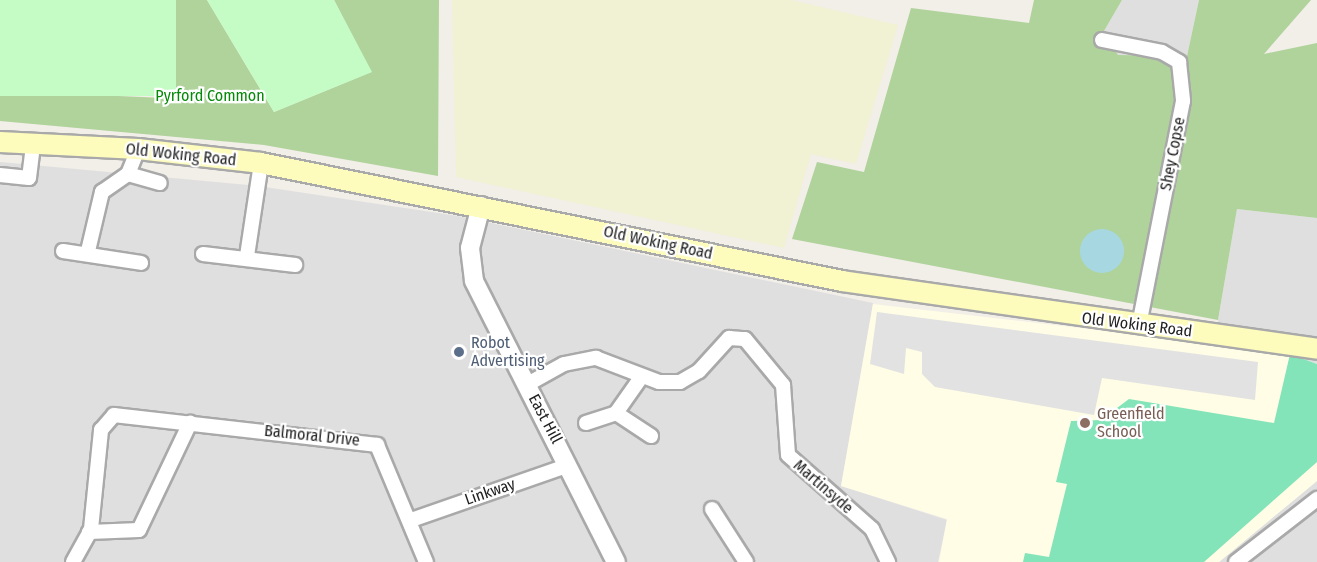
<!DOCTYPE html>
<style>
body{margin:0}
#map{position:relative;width:1317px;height:562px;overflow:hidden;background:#f2eee8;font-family:"Fira Sans Condensed",sans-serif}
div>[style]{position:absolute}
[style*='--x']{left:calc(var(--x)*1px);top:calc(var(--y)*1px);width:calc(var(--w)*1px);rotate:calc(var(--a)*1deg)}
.residential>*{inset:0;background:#e0dfdf}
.education>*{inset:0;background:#fffde5}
.farmland>*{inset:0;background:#f1f1d3}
.forest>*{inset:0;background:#afd39b}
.park>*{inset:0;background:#c5fcc6;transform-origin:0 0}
.pitch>*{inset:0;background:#83e4b9}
.parking>*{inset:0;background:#e2e2e2}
.water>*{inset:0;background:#a7d8e1}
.round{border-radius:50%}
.roads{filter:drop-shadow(2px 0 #a9a9a9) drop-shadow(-2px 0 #a9a9a9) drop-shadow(0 2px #a9a9a9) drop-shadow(0 -2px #a9a9a9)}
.minor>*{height:14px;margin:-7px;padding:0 7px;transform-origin:7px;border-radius:7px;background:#fff}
.tertiary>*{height:18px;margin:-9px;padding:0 9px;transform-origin:9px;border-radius:9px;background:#fff}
.secondary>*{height:20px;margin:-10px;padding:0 10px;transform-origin:10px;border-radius:10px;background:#fdfcbc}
.dots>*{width:16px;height:16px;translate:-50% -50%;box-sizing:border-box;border:3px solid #fff;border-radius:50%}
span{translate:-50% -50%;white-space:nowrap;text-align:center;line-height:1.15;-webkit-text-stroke:4.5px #fff;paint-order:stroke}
.park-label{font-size:16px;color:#068909}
.street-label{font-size:16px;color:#222}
.service-label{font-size:16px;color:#4e5e75}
.left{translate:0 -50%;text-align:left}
.education-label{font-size:16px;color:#785e54}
</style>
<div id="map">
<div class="residential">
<div style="clip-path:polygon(1122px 0,1199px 0,1187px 56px,1118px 55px,1104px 31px)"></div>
<div style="clip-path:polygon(0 162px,258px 186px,458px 216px,873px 303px,841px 486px,947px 520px,938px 562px,0 562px)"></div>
<div style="clip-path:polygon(1237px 209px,1317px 218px,1317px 364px,1280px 351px,1222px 346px,1218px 320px)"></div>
<div style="clip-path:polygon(1317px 481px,1317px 562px,1219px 562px)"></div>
</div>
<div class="education">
<div style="clip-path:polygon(873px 304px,1280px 351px,1317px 364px,1317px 481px,1219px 562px,939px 562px,947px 519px,841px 486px)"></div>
</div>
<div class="farmland">
<div style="clip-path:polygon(452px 0,792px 0,898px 25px,856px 164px,811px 154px,784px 248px,456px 177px)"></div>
</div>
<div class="forest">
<div style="clip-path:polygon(176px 0,207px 0,274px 112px,371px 72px,334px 0,439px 0,438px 176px,264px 145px,0 121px,0 91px,165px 98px)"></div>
<div style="clip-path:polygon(1034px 0,1122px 0,1104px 31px,1118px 55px,1187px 56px,1199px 0,1311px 0,1264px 54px,1317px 43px,1317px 218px,1237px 209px,1218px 320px,792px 239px,817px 162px,864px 172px,911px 8px,1029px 23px)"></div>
</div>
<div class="park">
<div style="left:0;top:0;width:176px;height:96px"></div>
<div style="clip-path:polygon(207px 0,334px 0,372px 72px,274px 112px)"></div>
</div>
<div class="pitch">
<div style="clip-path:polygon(1290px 354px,1317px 364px,1317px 462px,1204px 562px,1023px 562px,1025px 553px,1049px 557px,1067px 484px,1056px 482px,1071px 421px,1101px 420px,1129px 399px,1274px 423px)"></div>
</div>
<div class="parking">
<div style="clip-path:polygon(877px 312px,1258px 362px,1255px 400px,1102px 378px,1094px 415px,935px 387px,922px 374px,922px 352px,906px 348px,904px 374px,870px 364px)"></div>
</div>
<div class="water">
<div class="round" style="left:1080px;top:229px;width:44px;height:44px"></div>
</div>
<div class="roads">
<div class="minor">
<div style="--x:1102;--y:40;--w:61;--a:11.3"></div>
<div style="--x:1162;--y:52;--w:20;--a:30"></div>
<div style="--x:1179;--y:62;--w:39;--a:84"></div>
<div style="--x:1183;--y:101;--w:229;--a:101.1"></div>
<div style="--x:128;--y:174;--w:33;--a:16"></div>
<div style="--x:128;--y:174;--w:27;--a:-68"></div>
<div style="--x:0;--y:175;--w:29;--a:6"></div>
<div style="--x:29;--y:178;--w:34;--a:-83"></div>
<div style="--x:63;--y:251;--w:79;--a:8.7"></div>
<div style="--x:88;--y:251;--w:61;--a:-76.7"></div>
<div style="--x:102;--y:192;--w:32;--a:-35"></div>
<div style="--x:203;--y:254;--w:93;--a:6.8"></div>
<div style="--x:247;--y:256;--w:94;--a:-81.4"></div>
<div style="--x:526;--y:385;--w:43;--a:-28.9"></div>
<div style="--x:564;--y:364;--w:33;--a:-11"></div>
<div style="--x:596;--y:358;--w:67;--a:20.9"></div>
<div style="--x:659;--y:382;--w:21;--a:0"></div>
<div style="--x:680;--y:382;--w:22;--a:-30"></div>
<div style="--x:699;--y:371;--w:45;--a:-47.7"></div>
<div style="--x:729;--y:338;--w:16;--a:4"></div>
<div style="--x:745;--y:339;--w:60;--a:50.4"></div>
<div style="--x:783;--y:385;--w:70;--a:85.9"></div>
<div style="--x:788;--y:455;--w:112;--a:41.4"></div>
<div style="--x:872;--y:529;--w:37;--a:64"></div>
<div style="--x:616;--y:413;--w:42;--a:33.3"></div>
<div style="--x:586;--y:423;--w:32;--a:-18"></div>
<div style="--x:616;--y:413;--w:45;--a:-54.9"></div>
<div style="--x:712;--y:509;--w:63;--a:57.3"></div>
<div style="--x:411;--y:520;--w:167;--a:-19.2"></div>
<div style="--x:89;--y:532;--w:50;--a:-2.3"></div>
<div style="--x:139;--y:530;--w:119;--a:-64.5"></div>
<div style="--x:73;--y:562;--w:38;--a:-61"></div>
<div style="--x:91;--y:529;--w:100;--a:-84.2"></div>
<div style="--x:101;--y:430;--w:20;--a:-49"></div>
<div style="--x:114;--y:415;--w:265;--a:6.5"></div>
<div style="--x:377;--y:445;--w:127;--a:67.3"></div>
<div style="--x:1236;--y:562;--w:103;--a:-37.9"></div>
</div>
<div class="tertiary">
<div style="--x:481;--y:206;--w:43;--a:104.7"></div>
<div style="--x:470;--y:248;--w:33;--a:83"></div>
<div style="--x:474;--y:281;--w:315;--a:63.2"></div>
</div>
<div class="secondary">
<div style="--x:0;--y:142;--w:138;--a:2.9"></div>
<div style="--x:138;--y:149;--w:124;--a:6.5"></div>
<div style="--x:261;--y:163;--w:593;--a:11.48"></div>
<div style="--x:842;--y:281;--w:480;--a:8.1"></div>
</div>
</div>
<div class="dots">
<div style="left:459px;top:352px;background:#5c6f8a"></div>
<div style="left:1085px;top:423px;background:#8d6e63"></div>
</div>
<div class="park-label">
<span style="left:210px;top:96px">Pyrford Common</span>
</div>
<div class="street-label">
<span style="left:1173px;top:154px;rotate:-79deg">Shey Copse</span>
<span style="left:181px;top:155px;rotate:6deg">Old Woking Road</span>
<span style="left:658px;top:243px;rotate:12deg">Old Woking Road</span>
<span style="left:1137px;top:325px;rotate:7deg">Old Woking Road</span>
<span style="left:545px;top:419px;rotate:62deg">East Hill</span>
<span style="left:312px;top:436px;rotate:6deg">Balmoral Drive</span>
<span style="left:823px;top:487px;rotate:41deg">Martinsyde</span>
<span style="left:490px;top:492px;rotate:-19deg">Linkway</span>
</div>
<div class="service-label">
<span class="left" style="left:471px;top:352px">Robot<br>Advertising</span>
</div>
<div class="education-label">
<span class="left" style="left:1097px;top:423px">Greenfield<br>School</span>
</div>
</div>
